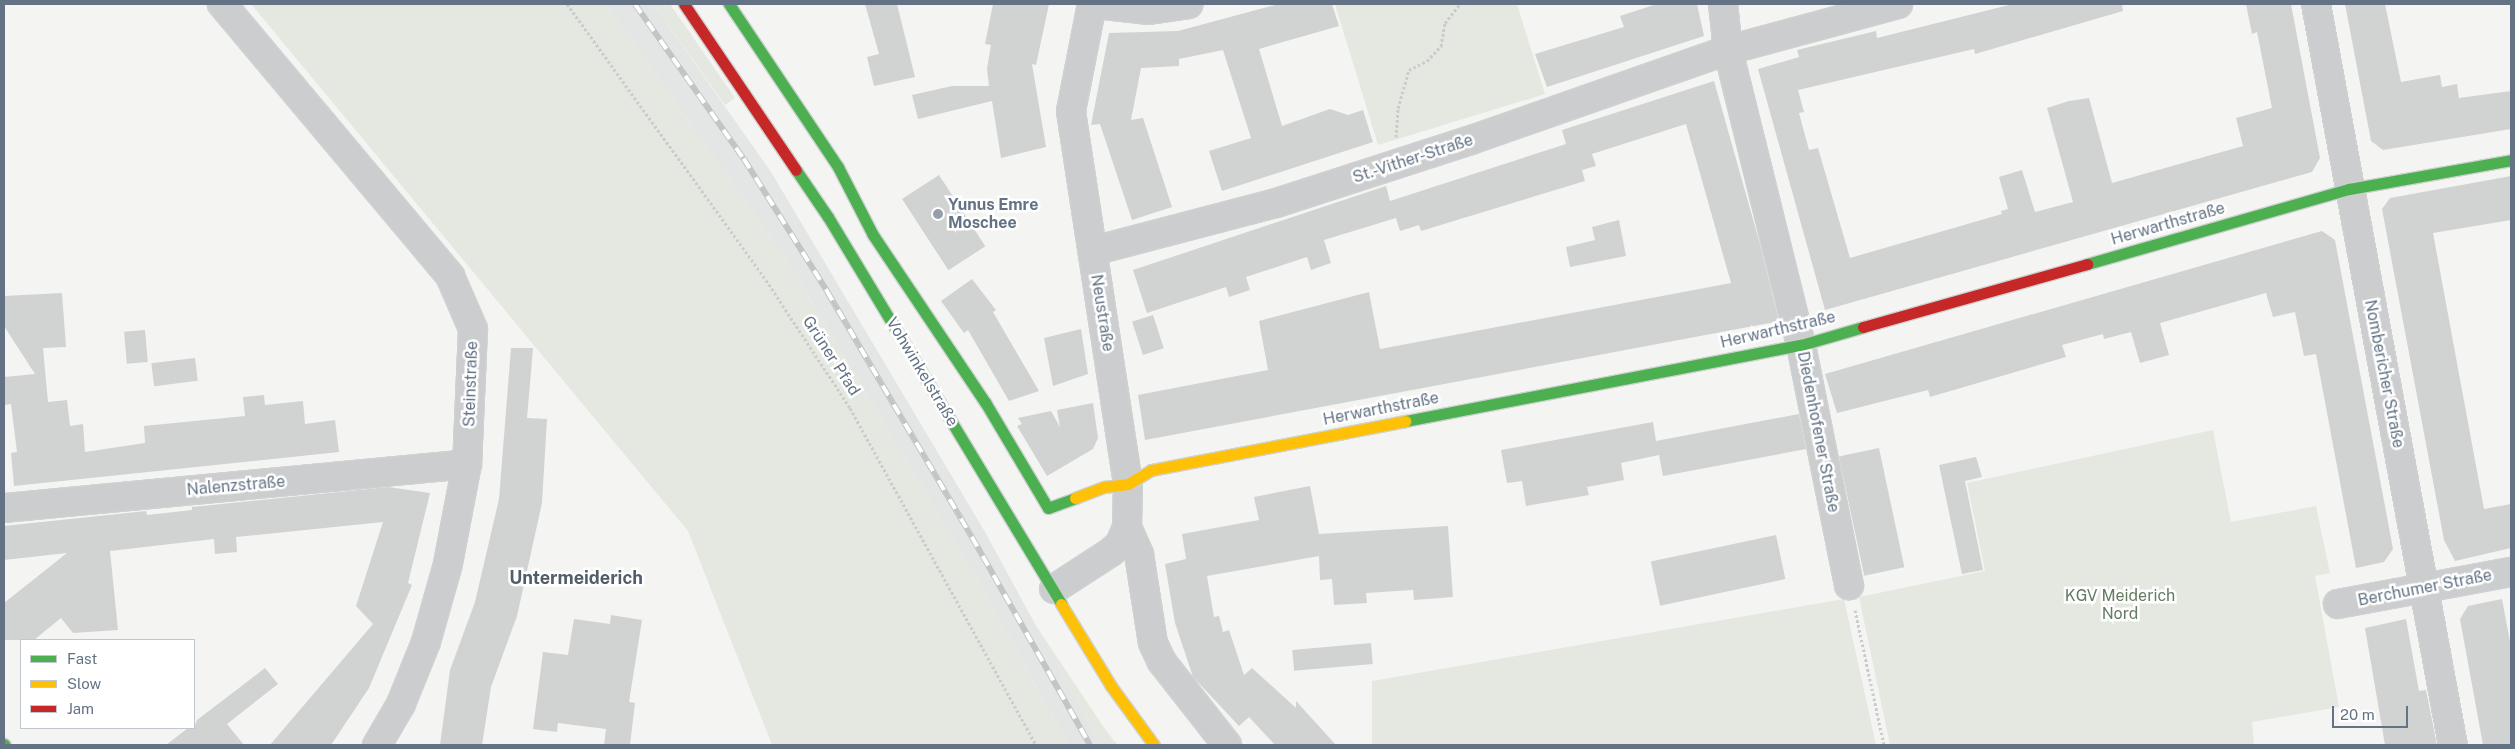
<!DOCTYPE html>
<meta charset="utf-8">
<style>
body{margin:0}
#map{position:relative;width:2515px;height:749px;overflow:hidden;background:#f4f5f2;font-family:"Public Sans",sans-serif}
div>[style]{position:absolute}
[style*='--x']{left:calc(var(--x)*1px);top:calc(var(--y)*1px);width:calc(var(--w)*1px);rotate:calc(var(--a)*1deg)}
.built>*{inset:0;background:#e4e6e5}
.green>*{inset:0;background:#e4e8e0}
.building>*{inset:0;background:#d1d2d2;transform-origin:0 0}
.path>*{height:3px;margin-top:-1.5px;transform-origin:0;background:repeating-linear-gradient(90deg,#cacbcc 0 2.5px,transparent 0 5px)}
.roads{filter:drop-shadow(1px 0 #cfd2d2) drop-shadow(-1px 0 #cfd2d2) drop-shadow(0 1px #cfd2d2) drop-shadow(0 -1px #cfd2d2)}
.street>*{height:28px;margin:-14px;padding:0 14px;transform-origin:14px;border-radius:14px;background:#cccdce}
.fast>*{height:11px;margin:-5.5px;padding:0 5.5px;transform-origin:5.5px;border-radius:5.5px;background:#4caf50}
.slow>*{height:11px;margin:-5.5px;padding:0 5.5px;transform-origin:5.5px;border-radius:5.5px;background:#ffc107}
.jam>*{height:11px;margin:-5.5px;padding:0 5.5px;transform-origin:5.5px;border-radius:5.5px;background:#c62828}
.rail>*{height:5.5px;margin-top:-2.75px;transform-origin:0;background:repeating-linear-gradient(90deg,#fff 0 11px,#c3c4c5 0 22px);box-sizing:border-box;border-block:1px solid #c3c4c5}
.dots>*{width:14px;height:14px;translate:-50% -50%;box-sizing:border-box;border:2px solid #fff;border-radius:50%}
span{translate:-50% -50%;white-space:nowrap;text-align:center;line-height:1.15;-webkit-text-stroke:5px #fff;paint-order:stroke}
.street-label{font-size:16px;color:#637385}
.poi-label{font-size:16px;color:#637385;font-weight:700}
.left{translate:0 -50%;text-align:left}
.park-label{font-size:16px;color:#657b62}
.neighbourhood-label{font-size:18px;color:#515d69;font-weight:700}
.frame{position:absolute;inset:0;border:5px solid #637385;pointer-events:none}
.legend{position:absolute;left:20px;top:639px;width:175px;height:90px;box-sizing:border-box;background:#fff;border:1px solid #c1c7ce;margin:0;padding:6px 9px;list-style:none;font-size:15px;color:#637385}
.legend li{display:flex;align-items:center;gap:10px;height:25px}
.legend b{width:25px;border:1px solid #c1c7ce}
.scale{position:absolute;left:2332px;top:706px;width:76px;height:22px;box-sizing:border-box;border:2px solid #637385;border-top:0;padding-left:6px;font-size:15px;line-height:18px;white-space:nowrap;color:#637385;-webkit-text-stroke:4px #fff;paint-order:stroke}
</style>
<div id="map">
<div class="built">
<div style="clip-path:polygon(606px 4px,653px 4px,771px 172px,985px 532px,1101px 745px,1068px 745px,981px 586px,788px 262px)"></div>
</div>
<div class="green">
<div style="clip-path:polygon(251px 4px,606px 4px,788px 262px,981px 586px,1068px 745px,772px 745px,688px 531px)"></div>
<div style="clip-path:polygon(653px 4px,670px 4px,735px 98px,725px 105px)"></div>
<div style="clip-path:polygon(1335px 4px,1517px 4px,1545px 94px,1378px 145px)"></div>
<div style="clip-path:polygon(2213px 430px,2231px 522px,2316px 506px,2330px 573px,2315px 576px,2339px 707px,2252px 722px,2254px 745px,1890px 745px,1859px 597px,1985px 571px,1967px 483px)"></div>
<div style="clip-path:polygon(1844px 599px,1876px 745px,1372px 745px,1372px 681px)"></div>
<div style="clip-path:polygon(1033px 621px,1107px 732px,1118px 745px,1101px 745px)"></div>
</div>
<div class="building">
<div style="clip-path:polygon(865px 4px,897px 4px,915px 77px,874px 86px,867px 57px,879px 54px)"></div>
<div style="clip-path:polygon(993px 4px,1049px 4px,1036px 65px,1032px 64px,1046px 147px,1001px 158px,992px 101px,918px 119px,912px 95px,952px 86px,989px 86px,987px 69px,991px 45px,985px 44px)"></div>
<div style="clip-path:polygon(1279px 4px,1332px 4px,1339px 26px,1259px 49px,1282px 126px,1330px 109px,1348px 115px,1363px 110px,1373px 142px,1222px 191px,1209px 151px,1251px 138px,1223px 50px,1179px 59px,1179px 66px,1141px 68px,1131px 120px,1143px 118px,1172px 207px,1132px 220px,1100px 124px,1091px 125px,1109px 33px,1178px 31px)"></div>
<div style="clip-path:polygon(1657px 4px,1697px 4px,1704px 36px,1547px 87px,1535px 54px,1624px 27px,1620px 16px)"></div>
<div style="clip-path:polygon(2013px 4px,2122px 4px,2123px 11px,1975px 54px,1974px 49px,1798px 90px,1804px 112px,1799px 113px,1809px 150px,1818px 148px,1850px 258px,2002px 214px,2001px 211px,2008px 209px,1999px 177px,2022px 170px,2035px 212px,2073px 202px,2047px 108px,2069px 101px,2089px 98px,2112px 183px,2243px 146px,2236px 118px,2272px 108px,2257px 32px,2252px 34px,2246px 4px,2291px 4px,2320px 158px,2312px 172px,1825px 310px,1758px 69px,1799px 57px,1797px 50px,1876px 31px,1877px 38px)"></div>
<div style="clip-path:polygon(2345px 4px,2385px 4px,2401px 82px,2440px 75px,2442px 87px,2457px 84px,2459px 98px,2511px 91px,2511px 129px,2383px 150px,2371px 141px)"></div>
<div style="clip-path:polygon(1714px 81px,1760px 244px,1778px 317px,1775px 322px,1145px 440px,1138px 395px,1268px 370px,1259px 321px,1369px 292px,1380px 349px,1731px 283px,1686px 124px,1592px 154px,1596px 166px,1582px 170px,1585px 181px,1421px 231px,1419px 225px,1400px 231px,1396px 218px,1324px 240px,1331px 263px,1311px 270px,1307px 257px,1246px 277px,1250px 290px,1229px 297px,1226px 287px,1147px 313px,1133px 270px,1386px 186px,1390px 201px,1566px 144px,1562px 130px)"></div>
<div style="left:939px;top:175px;width:85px;height:44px;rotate:57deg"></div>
<div style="clip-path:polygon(2511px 176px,2511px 220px,2433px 233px,2484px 509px,2511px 504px,2511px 548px,2455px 561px,2444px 540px,2382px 209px,2390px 198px)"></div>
<div style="clip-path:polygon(1619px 220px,1626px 256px,1570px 267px,1566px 247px,1595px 240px,1592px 227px)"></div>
<div style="clip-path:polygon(2322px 231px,2335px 240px,2393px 549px,2384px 562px,2356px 568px,2316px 354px,2304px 356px,2295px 312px,2273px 317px,2266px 293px,2160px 323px,2169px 355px,2140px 363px,2131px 332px,2104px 339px,2103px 334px,2062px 345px,2066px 357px,1930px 397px,1928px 390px,1837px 413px,1825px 374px)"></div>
<div style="clip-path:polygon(972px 279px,996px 310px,993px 312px,1039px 391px,1009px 401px,968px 330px,964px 333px,941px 301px)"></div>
<div style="clip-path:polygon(62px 293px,66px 347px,43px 348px,48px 402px,67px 400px,70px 426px,83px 424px,85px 452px,145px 443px,144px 426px,245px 416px,243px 397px,264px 395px,265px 405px,303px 401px,305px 424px,335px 420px,339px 452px,14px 486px,11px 453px,17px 452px,11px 404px,4px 405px,4px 377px,35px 374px,4px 326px,4px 296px)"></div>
<div style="left:1153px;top:315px;width:35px;height:22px;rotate:72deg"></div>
<div style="clip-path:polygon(1081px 329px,1088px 374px,1053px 386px,1044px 338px)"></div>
<div style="left:145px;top:330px;width:32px;height:21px;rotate:85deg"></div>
<div style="clip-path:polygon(511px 348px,533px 348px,527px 418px,547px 419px,542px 503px,517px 616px,491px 687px,482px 745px,440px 745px,450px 670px,475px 602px,499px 499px)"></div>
<div style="left:195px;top:358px;width:23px;height:44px;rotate:83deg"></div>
<div style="clip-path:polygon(1093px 403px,1098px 438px,1093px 449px,1047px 476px,1017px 426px,1022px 424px,1018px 418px,1051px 411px,1060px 427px,1057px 410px)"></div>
<div style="clip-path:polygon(1799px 414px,1806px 449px,1663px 476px,1659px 455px,1621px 463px,1624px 480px,1587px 487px,1589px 495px,1526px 506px,1522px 481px,1507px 483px,1501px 450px,1653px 422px,1656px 441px)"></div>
<div style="left:1879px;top:448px;width:122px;height:41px;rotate:78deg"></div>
<div style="clip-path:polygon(1976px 457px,1982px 477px,1965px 481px,1983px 570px,1962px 574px,1939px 465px)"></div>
<div style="clip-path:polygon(1310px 486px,1319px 534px,1448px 526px,1453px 597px,1414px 600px,1413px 590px,1366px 593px,1367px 603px,1334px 605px,1332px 579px,1320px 580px,1319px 556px,1207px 576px,1214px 617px,1219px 616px,1223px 632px,1229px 630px,1244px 675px,1252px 668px,1296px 708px,1296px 701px,1336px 745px,1275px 745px,1249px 717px,1239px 726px,1193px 677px,1175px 623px,1165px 564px,1186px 559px,1182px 534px,1259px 520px,1254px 497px)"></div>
<div style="clip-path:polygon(388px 487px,430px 493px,408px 583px,412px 585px,369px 688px,331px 745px,270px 745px,373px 624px,356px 606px,383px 522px,236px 537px,237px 552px,215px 554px,214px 539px,110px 551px,118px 630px,73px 633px,61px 618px,34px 640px,4px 640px,4px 603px,67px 553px,4px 560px,4px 526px,146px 511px,147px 515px,192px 510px,192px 507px)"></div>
<div style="left:1776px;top:535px;width:45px;height:128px;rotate:78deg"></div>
<div style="clip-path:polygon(2502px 599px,2511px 647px,2511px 745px,2483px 745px,2460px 619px,2468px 606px)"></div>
<div style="clip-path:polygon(611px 615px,642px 620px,629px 702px,635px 703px,630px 745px,604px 745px,606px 729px,558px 723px,557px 732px,533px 729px,543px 652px,568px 655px,574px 619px,610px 624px)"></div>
<div style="clip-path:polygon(2406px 619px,2419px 691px,2426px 690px,2437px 745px,2385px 745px,2365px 628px)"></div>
<div style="left:1371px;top:643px;width:21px;height:79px;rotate:85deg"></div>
<div style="clip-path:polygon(265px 668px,278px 684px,227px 724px,244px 745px,166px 745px,188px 728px,194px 728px,197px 720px)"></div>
</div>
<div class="path">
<div style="--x:567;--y:4;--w:340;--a:54.2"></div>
<div style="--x:766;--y:280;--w:153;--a:56.7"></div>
<div style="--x:850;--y:408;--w:385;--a:61.1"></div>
<div style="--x:1396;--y:137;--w:29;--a:-86"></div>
<div style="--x:1398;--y:108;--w:40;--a:-74"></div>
<div style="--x:1409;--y:70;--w:20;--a:-27"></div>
<div style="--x:1427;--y:61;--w:21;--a:-47"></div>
<div style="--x:1441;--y:46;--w:23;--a:-80"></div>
<div style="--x:1445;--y:23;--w:24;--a:-52"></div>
<div style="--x:1855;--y:610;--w:138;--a:77.9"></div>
</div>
<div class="roads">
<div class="street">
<div style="--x:222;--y:4;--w:355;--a:50"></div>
<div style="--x:450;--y:276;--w:58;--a:66.5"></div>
<div style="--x:473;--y:329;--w:135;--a:92.5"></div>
<div style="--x:467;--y:464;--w:102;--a:100.8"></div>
<div style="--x:448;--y:564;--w:81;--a:105.8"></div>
<div style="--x:426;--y:642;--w:67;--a:112"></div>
<div style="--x:401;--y:704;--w:48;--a:120.3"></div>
<div style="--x:1096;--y:4;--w:53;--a:6.5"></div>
<div style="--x:1149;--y:10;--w:40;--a:-8.5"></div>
<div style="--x:1723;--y:4;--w:46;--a:83.8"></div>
<div style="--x:1728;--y:50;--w:304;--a:76.1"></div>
<div style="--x:1801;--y:345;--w:245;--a:78.7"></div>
<div style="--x:2316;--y:4;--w:754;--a:79.53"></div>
<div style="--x:1093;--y:251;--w:189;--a:-14.7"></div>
<div style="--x:1276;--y:203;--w:205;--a:-17.9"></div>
<div style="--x:1471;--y:140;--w:272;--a:-19.3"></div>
<div style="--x:1728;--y:50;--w:176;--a:-15.1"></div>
<div style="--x:4;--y:508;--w:465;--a:-5.4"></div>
<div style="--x:1127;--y:527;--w:30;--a:66"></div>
<div style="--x:1139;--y:554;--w:90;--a:81.1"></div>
<div style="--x:1153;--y:643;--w:21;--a:65"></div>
<div style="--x:1162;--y:662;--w:105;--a:51.9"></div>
<div style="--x:1054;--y:589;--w:68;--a:-33"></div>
<div style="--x:1111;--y:552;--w:12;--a:-42"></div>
<div style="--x:1120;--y:544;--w:18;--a:-68"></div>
<div style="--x:1127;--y:527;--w:43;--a:-88.7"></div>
<div style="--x:1128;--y:484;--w:377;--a:-98.7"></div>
<div style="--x:1071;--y:111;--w:109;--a:-78.9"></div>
<div style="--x:2338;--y:604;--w:176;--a:-10.5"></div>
</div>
<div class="fast">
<div style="--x:729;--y:4;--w:196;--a:56.2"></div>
<div style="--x:838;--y:167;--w:76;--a:62.8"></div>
<div style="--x:873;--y:235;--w:201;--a:56.2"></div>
<div style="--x:985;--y:402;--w:123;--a:59.3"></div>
<div style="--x:1048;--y:508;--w:29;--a:-20"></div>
<div style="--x:796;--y:170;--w:57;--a:55.8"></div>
<div style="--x:828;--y:217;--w:452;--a:58.9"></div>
<div style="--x:2087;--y:264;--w:273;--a:-16"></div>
<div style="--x:2349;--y:189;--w:165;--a:-10.1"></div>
<div style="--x:1405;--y:421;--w:403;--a:-10.9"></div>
<div style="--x:1801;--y:345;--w:65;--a:-16.2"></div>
<div style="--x:4;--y:744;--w:1;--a:45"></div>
</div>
<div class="slow">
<div style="--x:1075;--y:498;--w:31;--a:-21"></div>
<div style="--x:1104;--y:487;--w:24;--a:-7"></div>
<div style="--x:1128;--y:484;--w:27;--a:-31"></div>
<div style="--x:1151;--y:470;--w:259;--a:-10.9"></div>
<div style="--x:1061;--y:604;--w:96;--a:58.6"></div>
<div style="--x:1111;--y:686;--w:73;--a:53.9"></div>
</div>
<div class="jam">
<div style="--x:684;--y:4;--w:200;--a:56"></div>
<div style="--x:1863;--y:327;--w:233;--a:-15.7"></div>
</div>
</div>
<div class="rail">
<div style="--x:635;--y:4;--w:189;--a:54.9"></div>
<div style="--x:744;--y:159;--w:156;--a:57.8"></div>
<div style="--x:827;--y:291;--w:286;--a:59.5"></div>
<div style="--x:972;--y:537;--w:239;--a:60.4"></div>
</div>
<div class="dots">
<div style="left:938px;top:214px;background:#96a0ab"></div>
</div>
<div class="street-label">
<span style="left:1413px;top:159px;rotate:-18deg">St.-Vither-Straße</span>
<span style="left:2168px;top:224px;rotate:-16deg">Herwarthstraße</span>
<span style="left:1102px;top:313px;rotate:81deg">Neustraße</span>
<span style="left:1778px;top:330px;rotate:-13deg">Herwarthstraße</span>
<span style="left:831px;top:356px;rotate:57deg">Grüner Pfad</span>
<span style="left:922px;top:372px;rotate:59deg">Vohwinkelstraße</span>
<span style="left:2384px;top:374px;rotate:79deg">Nombericher Straße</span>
<span style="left:471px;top:384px;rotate:-88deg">Steinstraße</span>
<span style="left:1381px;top:409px;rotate:-11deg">Herwarthstraße</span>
<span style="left:1818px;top:432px;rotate:79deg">Diedenhofener Straße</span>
<span style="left:236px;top:486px;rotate:-5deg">Nalenzstraße</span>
<span style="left:2425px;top:588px;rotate:-11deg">Berchumer Straße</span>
</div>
<div class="poi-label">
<span class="left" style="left:948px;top:214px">Yunus Emre<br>Moschee</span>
</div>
<div class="park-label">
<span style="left:2120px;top:605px">KGV Meiderich<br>Nord</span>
</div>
<div class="neighbourhood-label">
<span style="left:576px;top:578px">Untermeiderich</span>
</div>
<div class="frame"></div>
<ul class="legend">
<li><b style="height:6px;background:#4caf50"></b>Fast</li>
<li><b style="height:6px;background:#ffc107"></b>Slow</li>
<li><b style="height:6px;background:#c62828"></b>Jam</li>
</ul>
<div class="scale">20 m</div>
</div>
